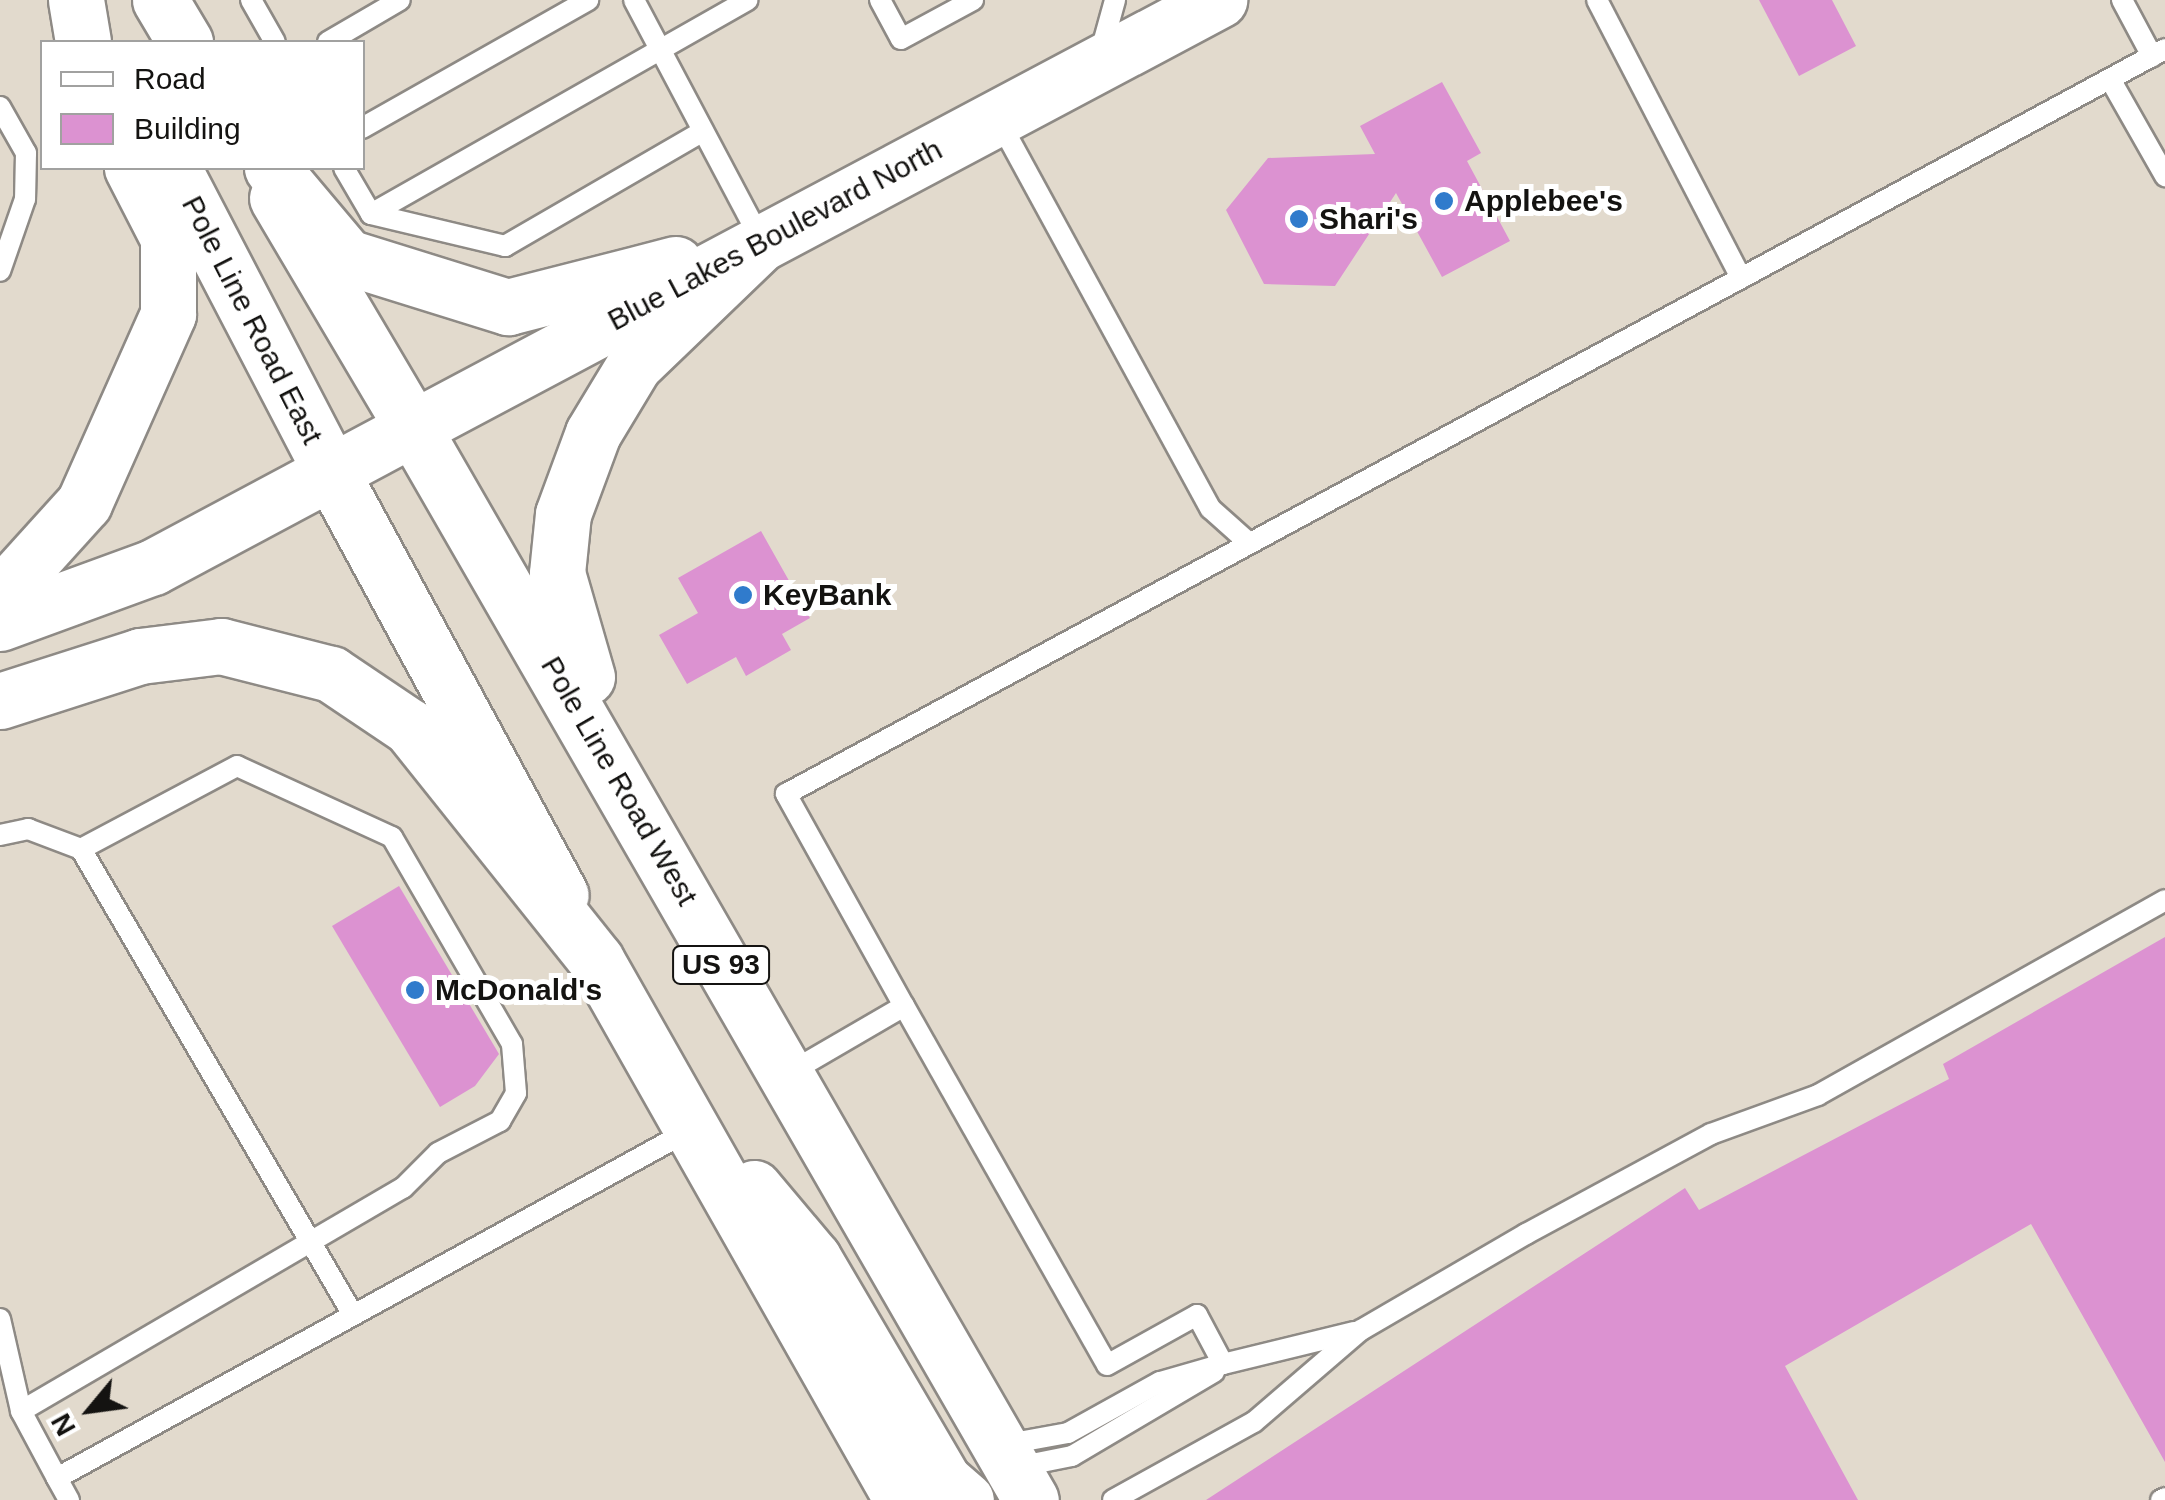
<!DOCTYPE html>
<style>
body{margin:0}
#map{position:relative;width:2165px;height:1500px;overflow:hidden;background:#e8e5df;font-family:Arial,sans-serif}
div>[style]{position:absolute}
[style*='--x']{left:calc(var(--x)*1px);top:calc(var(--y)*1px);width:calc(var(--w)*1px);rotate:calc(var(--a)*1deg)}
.built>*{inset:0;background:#e2dacd}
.building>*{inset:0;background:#dc92d1}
.roads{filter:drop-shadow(2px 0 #8e8a85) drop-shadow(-2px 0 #8e8a85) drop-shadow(0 2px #8e8a85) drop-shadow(0 -2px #8e8a85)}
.service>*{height:20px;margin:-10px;padding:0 10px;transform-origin:10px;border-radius:10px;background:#fff}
.secondary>*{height:55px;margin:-27.5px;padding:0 27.5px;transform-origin:27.5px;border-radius:27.5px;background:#fff}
.primary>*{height:55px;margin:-27.5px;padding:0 27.5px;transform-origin:27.5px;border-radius:27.5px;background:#fff}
.trunk>*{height:55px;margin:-27.5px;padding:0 27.5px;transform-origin:27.5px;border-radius:27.5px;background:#fff}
.dots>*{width:28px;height:28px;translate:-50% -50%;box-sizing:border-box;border:5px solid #fff;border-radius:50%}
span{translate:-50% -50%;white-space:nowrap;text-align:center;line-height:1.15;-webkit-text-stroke:10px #fff;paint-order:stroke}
.shield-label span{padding:2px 8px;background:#fff;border:2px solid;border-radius:8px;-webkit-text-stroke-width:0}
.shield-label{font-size:28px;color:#141311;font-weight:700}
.poi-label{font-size:30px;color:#141311;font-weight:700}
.left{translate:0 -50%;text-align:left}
.street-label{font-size:30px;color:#141311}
.legend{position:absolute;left:40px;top:40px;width:325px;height:130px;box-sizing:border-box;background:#fff;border:2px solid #a1a1a0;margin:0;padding:12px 18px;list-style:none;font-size:30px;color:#141311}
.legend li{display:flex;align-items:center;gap:20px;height:50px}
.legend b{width:50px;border:2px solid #a1a1a0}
.north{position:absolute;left:40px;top:1360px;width:100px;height:100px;-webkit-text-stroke:8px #fff;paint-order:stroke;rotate:241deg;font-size:28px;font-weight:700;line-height:40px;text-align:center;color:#141311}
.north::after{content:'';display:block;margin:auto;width:35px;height:45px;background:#141311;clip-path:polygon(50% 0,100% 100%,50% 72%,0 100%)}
</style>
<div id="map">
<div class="built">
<div style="clip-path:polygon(evenodd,0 0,2165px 0,2165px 1500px,0 1500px,0 0,42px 42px,362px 42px,362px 168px,42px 168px,42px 42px)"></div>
</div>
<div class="building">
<div style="clip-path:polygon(1759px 0,1832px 0,1856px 46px,1799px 76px)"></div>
<div style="clip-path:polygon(1442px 82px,1481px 153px,1467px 161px,1510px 241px,1442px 277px,1396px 193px,1335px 286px,1264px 284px,1226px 210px,1268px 158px,1375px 154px,1360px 126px)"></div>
<div style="clip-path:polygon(761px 531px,810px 618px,782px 634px,791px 650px,746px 676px,736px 657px,687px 684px,659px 635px,698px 613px,678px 578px)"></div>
<div style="clip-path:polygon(399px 886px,499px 1054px,475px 1086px,440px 1107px,332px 926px)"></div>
<div style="clip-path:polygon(2165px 937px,2165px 1462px,2031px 1224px,1785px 1366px,1858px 1500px,1206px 1500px,1685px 1188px,1699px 1210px,1949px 1079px,1943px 1064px)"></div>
</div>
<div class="roads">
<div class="service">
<div style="--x:251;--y:0;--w:48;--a:60.3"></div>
<div style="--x:634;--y:0;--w:272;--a:62.1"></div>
<div style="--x:880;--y:0;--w:44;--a:61.7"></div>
<div style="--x:901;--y:39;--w:82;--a:-28.4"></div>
<div style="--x:1597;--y:0;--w:313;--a:62.6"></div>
<div style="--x:2122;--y:0;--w:64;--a:61.8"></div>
<div style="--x:328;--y:42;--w:83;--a:-30.3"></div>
<div style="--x:1101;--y:51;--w:53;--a:-74.6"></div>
<div style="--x:2110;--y:79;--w:112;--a:60.4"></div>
<div style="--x:0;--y:107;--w:53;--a:60.5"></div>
<div style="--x:26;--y:153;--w:46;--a:91.2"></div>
<div style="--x:25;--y:199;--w:76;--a:109.1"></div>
<div style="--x:998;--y:119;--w:444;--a:61.4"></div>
<div style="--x:1211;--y:509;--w:50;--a:41.7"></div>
<div style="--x:362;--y:128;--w:260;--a:-29.5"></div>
<div style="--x:344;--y:168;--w:53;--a:59.6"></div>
<div style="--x:371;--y:214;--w:138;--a:13.4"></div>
<div style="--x:505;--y:246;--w:229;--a:-30.1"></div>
<div style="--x:371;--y:214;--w:433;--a:-29.6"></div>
<div style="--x:0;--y:835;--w:29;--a:-12"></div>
<div style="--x:28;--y:829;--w:57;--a:20.7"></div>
<div style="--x:81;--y:849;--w:537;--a:59.71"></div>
<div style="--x:904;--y:1006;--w:412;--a:60.5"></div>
<div style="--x:1107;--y:1365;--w:103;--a:-29.1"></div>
<div style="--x:1197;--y:1315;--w:55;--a:62"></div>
<div style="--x:1223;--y:1364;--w:135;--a:-13.7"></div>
<div style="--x:789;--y:1073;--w:133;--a:-30.2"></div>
<div style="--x:904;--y:1006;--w:243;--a:-119.1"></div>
<div style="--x:786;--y:794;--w:1567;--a:-28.38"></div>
<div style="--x:0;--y:1319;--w:94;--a:77.1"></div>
<div style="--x:21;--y:1411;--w:76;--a:61.8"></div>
<div style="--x:21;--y:1411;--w:442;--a:-30.3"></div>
<div style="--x:403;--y:1188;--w:49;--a:-45"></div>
<div style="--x:438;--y:1153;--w:70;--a:-27.3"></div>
<div style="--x:500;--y:1121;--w:32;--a:-60"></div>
<div style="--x:516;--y:1093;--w:49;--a:-94.7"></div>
<div style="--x:512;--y:1044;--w:239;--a:-120.1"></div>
<div style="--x:392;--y:837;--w:170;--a:-155.4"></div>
<div style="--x:237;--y:766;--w:177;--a:152"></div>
<div style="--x:1002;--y:1445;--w:67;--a:-10.3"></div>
<div style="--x:1068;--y:1433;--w:105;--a:-29"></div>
<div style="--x:1160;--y:1382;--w:66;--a:-15.9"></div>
<div style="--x:1017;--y:1467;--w:56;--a:-11.3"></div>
<div style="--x:1072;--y:1456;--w:165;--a:-30.6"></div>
<div style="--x:69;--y:1500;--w:25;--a:-119"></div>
<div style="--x:57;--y:1478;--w:722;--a:-28.8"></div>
<div style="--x:1113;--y:1500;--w:161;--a:-29"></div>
<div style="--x:1254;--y:1422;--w:141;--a:-40.7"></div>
<div style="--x:1361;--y:1330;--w:191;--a:-30.2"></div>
<div style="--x:1526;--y:1234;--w:210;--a:-28.4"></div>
<div style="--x:1711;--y:1134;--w:114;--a:-20"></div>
<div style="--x:1818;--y:1095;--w:398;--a:-29.3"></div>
<div style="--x:2161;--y:1500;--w:4;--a:-27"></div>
</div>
<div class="secondary">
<div style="--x:160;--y:0;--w:49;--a:59.2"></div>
<div style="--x:173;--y:168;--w:343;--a:62.5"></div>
<div style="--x:277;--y:198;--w:267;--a:59.4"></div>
</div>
<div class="primary">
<div style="--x:272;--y:168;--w:116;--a:49.9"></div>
<div style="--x:347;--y:257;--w:169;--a:17.3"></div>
<div style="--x:508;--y:307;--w:173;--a:-14.4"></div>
<div style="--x:413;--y:428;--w:913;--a:-27.97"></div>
<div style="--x:331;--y:472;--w:481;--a:61.5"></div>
</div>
<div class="trunk">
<div style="--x:76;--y:0;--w:43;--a:80.5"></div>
<div style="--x:0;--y:596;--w:125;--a:-47.9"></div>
<div style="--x:84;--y:503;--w:207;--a:-66"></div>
<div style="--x:168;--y:314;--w:76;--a:-90"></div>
<div style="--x:168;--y:238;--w:79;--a:-117.2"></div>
<div style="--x:0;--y:623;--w:163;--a:-20.1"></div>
<div style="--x:153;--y:567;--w:295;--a:-28.1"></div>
<div style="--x:413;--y:428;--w:1237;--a:60.04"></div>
<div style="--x:587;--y:677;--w:108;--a:-106.1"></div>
<div style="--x:557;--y:573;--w:59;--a:-84.2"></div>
<div style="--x:563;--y:514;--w:86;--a:-69.7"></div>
<div style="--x:593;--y:433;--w:79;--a:-58.9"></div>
<div style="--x:634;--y:365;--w:178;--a:-43.9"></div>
<div style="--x:0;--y:701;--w:147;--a:-17.8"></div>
<div style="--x:140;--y:656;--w:82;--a:-7"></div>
<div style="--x:221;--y:646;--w:114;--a:14.3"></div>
<div style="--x:331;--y:674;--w:95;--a:33.9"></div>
<div style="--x:410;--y:727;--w:298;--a:51.4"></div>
<div style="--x:596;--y:960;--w:621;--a:60.46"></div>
<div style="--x:754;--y:1188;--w:92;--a:49.9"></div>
<div style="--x:813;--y:1258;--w:259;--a:59.6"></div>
<div style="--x:944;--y:1481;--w:29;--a:41"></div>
</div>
</div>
<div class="dots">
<div style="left:1444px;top:201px;background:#307bcc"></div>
<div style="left:1299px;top:219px;background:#307bcc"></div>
<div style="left:743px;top:595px;background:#307bcc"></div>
<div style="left:415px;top:990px;background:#307bcc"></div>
</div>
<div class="shield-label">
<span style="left:721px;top:965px">US 93</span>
</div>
<div class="poi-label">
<span class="left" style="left:1464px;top:201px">Applebee's</span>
<span class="left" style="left:1319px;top:219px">Shari's</span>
<span class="left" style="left:763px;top:595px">KeyBank</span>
<span class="left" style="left:435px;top:990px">McDonald's</span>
</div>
<div class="street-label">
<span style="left:775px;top:235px;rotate:-28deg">Blue Lakes Boulevard North</span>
<span style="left:252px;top:320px;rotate:63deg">Pole Line Road East</span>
<span style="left:619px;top:781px;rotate:60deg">Pole Line Road West</span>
</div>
<ul class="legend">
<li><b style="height:12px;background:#fff"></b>Road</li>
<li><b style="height:28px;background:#dc92d1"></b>Building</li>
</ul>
<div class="north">N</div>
</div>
